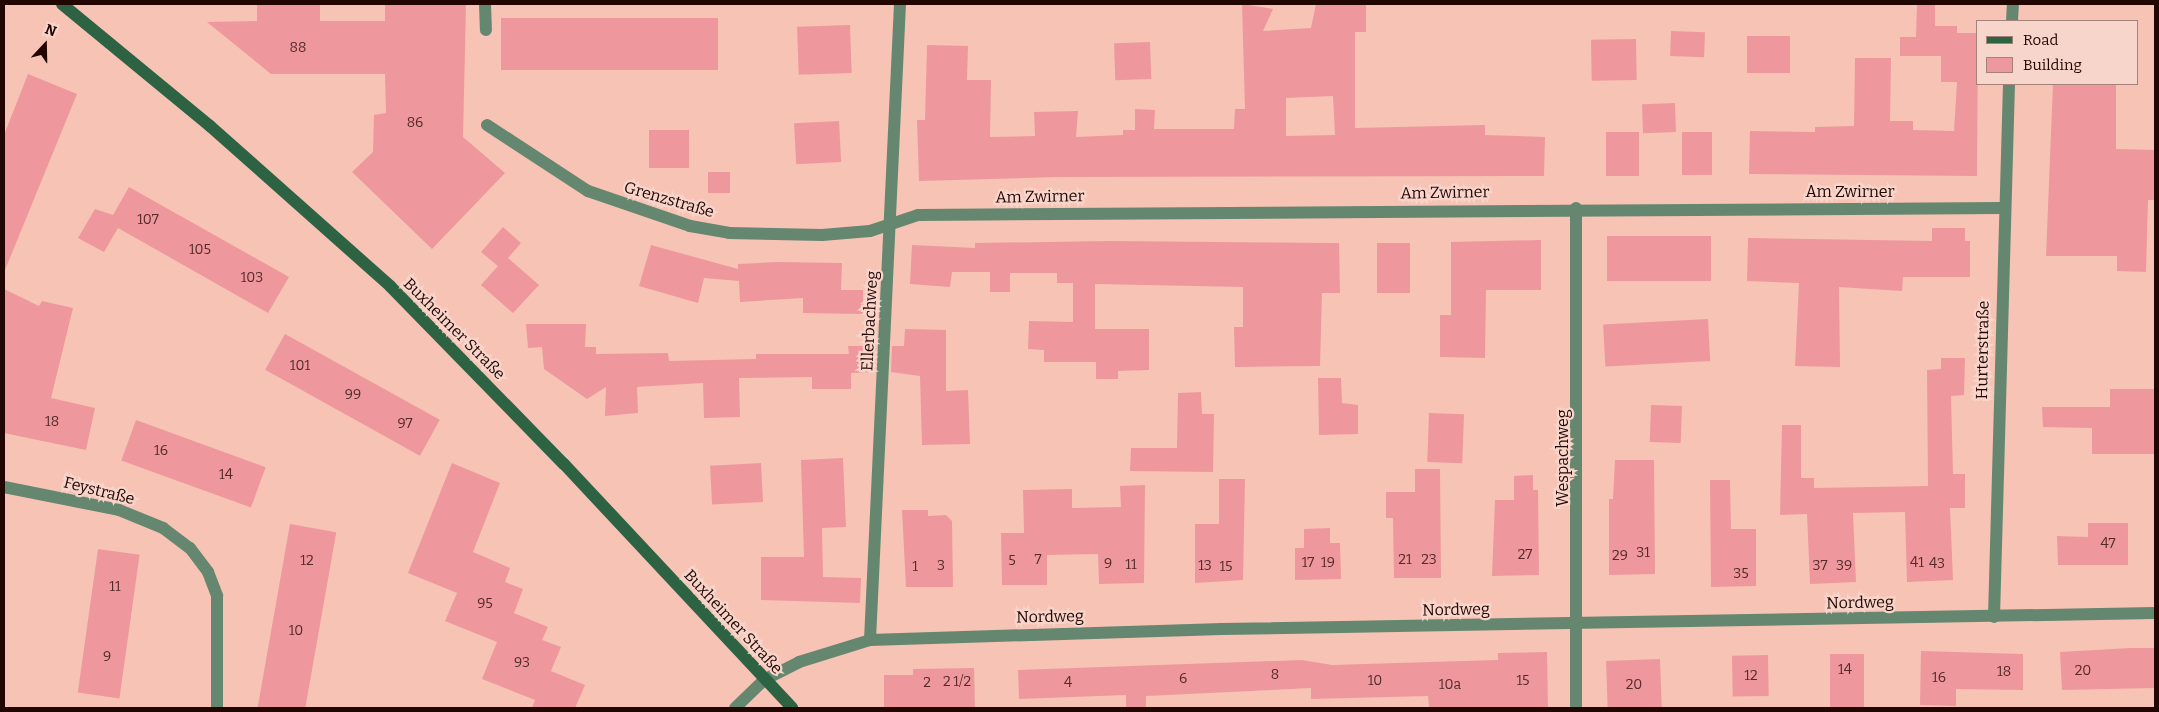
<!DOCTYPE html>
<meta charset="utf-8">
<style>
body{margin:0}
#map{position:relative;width:2159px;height:712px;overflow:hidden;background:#f7c3b5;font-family:Bitter,serif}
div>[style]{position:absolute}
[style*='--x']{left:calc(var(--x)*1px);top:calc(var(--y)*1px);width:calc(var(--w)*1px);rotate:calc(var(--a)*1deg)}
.building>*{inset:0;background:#ee989d;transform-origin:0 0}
.minor>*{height:12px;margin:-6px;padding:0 6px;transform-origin:6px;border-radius:6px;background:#658770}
.secondary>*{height:12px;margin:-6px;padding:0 6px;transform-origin:6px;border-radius:6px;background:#2d6343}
span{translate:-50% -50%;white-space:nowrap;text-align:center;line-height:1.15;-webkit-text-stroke:4.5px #f8d5cb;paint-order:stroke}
.number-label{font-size:14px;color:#552a29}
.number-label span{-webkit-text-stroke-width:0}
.street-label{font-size:16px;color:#220602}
.frame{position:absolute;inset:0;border:5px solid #220602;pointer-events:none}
.legend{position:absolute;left:1976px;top:20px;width:162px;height:65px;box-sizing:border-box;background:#f8d5cb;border:1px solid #a2827b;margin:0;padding:6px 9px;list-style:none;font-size:15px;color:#220602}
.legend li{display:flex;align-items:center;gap:10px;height:25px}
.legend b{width:25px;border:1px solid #a2827b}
.north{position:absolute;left:20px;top:20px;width:50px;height:50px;-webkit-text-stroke:4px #f8d5cb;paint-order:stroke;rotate:21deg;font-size:14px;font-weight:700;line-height:20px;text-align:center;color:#220602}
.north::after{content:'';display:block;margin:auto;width:18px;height:22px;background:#220602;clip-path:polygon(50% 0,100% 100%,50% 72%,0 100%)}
</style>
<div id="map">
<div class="building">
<div style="clip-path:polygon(257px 4px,320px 4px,320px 21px,385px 21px,385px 4px,466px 4px,463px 137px,505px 173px,432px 249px,352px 172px,373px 152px,374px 115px,386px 113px,385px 74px,271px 74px,207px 22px,257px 21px)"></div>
<div style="clip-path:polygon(evenodd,1242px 4px,1273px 9px,1263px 31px,1311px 28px,1316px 4px,1366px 4px,1366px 32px,1355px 32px,1355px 128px,1485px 125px,1485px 135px,1545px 137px,1544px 176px,1058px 177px,919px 181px,917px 120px,925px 120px,927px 45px,968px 46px,967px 80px,991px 80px,990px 137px,1035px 136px,1034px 112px,1078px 111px,1076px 137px,1123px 135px,1123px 130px,1135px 130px,1135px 109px,1155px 110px,1154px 129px,1234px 129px,1235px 109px,1245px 109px,1242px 4px,1333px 96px,1335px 135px,1286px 136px,1286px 98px,1333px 96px)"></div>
<div style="clip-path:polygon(1917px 4px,1935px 4px,1935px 26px,1957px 26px,1957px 33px,1978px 33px,1977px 176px,1749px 174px,1750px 131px,1815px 132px,1815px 127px,1854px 126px,1855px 58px,1891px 58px,1890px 121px,1913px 121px,1913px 130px,1954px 131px,1957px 82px,1941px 82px,1941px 56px,1900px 56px,1900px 37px,1916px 37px)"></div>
<div style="left:501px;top:18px;width:217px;height:52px"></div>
<div style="left:850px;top:25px;width:48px;height:53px;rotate:88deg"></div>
<div style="left:1671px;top:31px;width:34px;height:25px;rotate:2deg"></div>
<div style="left:1747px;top:36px;width:43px;height:37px"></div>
<div style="left:1636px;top:39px;width:41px;height:45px;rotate:89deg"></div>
<div style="left:1150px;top:42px;width:37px;height:36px;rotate:88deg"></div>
<div style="clip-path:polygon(28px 74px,77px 94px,5px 270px,4px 135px)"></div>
<div style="clip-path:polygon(2053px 84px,2116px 84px,2116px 149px,2155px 150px,2155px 200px,2148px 200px,2146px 272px,2117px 271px,2117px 256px,2046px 256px)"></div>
<div style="left:1675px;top:103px;width:29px;height:33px;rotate:88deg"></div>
<div style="left:839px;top:121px;width:41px;height:45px;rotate:87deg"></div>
<div style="left:649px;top:130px;width:40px;height:38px"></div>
<div style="left:1606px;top:132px;width:33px;height:44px"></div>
<div style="left:1682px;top:132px;width:30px;height:43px"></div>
<div style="left:708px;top:172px;width:22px;height:21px"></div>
<div style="clip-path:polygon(129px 187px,289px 277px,268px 313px,118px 228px,104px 252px,78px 238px,95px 209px,113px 215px)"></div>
<div style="clip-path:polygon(503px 227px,521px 243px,508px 258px,539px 285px,513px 313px,481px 285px,498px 266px,481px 252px)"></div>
<div style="clip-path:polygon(1932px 228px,1965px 228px,1965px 241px,1970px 241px,1970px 277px,1903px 277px,1902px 291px,1839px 287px,1840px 367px,1795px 366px,1799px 283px,1747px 281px,1748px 238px,1932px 241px)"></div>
<div style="left:1711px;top:236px;width:45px;height:104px;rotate:90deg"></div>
<div style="clip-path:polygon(1541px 240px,1541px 290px,1486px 290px,1485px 358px,1440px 357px,1440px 315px,1451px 315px,1451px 242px)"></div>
<div style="clip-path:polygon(1109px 241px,1339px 243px,1340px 293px,1322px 293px,1320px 366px,1235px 367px,1234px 327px,1243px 327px,1243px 287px,1095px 284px,1095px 329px,1149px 329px,1149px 370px,1118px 371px,1118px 379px,1096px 379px,1096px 362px,1044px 362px,1044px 350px,1028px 349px,1029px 321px,1073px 322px,1073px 283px,1057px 283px,1057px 273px,1010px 273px,1010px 292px,990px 292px,990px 272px,952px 272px,950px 287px,910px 284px,912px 245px,975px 248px,975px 243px)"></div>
<div style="left:1377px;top:243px;width:33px;height:50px"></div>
<div style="clip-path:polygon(651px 245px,738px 269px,738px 264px,778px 262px,842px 263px,841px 290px,863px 290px,863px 314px,803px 313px,803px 298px,740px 302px,739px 281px,704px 278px,698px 303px,639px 286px)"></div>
<div style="clip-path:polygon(4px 289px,39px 306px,42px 301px,73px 308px,51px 398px,95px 408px,86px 450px,4px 433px)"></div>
<div style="left:1708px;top:319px;width:42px;height:105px;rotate:87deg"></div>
<div style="clip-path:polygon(526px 324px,586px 324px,585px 347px,596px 347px,596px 354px,668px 353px,669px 361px,756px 359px,756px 354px,849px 354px,848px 346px,876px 346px,874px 372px,851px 373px,851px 389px,812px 389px,812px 377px,739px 378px,740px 417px,704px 418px,703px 383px,637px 387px,638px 413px,605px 416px,606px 387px,587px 399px,544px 369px,542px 347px,528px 348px)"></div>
<div style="clip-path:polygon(905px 329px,946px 330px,946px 391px,968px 390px,970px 444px,922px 445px,920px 376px,891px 372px,892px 346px,904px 346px)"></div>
<div style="left:285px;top:334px;width:177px;height:41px;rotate:29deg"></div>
<div style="clip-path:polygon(1941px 358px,1965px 358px,1964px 395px,1951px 396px,1953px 474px,1965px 474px,1965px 508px,1950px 508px,1953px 580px,1907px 582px,1905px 512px,1853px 513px,1856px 582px,1810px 584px,1807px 514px,1780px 515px,1782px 425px,1801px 425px,1801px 478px,1814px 478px,1814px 488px,1928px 486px,1927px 370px,1941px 369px)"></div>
<div style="clip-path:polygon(1318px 378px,1341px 378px,1342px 403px,1358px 405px,1358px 434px,1319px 435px)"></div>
<div style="clip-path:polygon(2110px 389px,2154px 389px,2155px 454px,2092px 454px,2092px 428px,2043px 427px,2042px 407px,2110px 407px)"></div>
<div style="clip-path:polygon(1201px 392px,1202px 414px,1214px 414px,1213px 472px,1130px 471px,1131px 448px,1177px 448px,1178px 393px)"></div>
<div style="left:1651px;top:405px;width:31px;height:37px;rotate:2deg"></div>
<div style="left:1429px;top:413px;width:35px;height:49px;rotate:2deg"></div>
<div style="left:136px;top:420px;width:138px;height:43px;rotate:20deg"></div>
<div style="clip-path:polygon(843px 458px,846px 527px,822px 528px,823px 577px,861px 578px,860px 603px,761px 600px,761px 557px,804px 557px,801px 460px)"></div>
<div style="clip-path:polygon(1615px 460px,1654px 460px,1655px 574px,1609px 575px,1609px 499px,1613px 499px)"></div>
<div style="clip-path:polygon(452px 463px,500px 483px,473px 552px,510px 568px,505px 582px,523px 589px,514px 613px,548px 627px,542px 640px,561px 647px,551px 671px,585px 685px,575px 708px,532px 708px,535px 700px,482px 679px,497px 642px,445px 621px,457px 593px,408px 573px)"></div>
<div style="left:761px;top:463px;width:39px;height:51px;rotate:87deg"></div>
<div style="clip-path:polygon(1415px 469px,1440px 469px,1441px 578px,1394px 578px,1393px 518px,1386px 518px,1386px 492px,1415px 492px)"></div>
<div style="clip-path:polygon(1533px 475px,1533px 490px,1538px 490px,1539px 575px,1492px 576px,1495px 500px,1514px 500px,1514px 476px)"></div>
<div style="clip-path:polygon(1219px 479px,1245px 479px,1243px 580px,1195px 583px,1195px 524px,1219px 524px)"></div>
<div style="clip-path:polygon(1710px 480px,1730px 480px,1731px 529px,1756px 529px,1756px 586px,1711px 587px)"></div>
<div style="clip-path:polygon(1145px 485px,1144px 583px,1099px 584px,1098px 554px,1047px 555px,1047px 585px,1002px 585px,1001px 533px,1024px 533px,1023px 490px,1072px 489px,1072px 508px,1121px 507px,1120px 486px)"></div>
<div style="clip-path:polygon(902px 510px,928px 510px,928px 516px,946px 515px,952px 521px,953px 587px,906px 587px)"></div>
<div style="clip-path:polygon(2088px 523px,2128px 523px,2128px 565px,2058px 565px,2057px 536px,2088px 537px)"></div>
<div style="left:290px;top:524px;width:47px;height:187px;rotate:10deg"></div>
<div style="clip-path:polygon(1330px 528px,1330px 543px,1340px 543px,1341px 579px,1295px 580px,1295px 548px,1304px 548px,1304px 529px)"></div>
<div style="left:98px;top:549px;width:42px;height:145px;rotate:8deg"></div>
<div style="clip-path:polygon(2130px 648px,2155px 648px,2155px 688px,2062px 690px,2060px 652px)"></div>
<div style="clip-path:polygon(1921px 651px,2023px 654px,2023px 690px,1956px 689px,1956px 706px,1920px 705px)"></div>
<div style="clip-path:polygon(1547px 652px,1548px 708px,1429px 708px,1428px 696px,1311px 699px,1311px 688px,1146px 696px,1146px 708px,1126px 708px,1126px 695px,1019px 699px,1018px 670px,1302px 660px,1332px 665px,1398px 663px,1498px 660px,1498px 653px)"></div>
<div style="left:1830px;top:654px;width:34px;height:54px"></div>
<div style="left:1768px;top:655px;width:41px;height:36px;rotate:89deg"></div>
<div style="left:1660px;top:659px;width:49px;height:54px;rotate:88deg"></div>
<div style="clip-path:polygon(974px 668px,975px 708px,884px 708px,884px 675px,913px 675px,913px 669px)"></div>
</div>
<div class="minor">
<div style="--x:485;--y:4;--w:26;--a:88"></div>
<div style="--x:2012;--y:21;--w:17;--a:-87"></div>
<div style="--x:487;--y:125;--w:121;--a:33.2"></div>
<div style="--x:588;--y:191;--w:108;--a:18.9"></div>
<div style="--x:690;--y:226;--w:40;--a:10"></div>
<div style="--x:729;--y:233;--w:93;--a:1.2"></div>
<div style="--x:822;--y:235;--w:48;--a:-4.8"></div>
<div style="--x:870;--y:231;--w:51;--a:-18.4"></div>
<div style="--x:918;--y:215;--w:1084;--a:-0.37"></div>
<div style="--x:1576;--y:208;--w:500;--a:90"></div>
<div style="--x:4;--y:487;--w:117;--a:11.3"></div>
<div style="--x:119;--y:510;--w:48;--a:22.2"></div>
<div style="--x:163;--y:528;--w:34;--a:37"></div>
<div style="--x:190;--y:548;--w:30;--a:53"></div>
<div style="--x:208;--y:572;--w:26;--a:69"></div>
<div style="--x:217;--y:596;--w:112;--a:90"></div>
<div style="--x:1994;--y:617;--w:533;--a:-88.39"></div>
<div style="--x:870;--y:640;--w:637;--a:-87.3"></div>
<div style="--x:735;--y:708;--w:40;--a:-44"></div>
<div style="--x:764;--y:680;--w:39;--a:-27"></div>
<div style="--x:799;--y:662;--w:74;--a:-17.2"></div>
<div style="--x:870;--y:640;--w:352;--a:-1.8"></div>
<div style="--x:1222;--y:629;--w:933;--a:-0.98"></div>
</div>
<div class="secondary">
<div style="--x:62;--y:4;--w:192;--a:39.5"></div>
<div style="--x:210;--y:126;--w:241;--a:41.6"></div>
<div style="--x:390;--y:286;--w:249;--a:45.7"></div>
<div style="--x:564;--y:464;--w:334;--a:46.9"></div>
</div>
<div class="number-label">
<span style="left:298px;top:48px">88</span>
<span style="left:415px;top:123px">86</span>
<span style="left:148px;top:220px">107</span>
<span style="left:200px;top:250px">105</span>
<span style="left:252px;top:278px">103</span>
<span style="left:300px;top:366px">101</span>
<span style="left:353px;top:395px">99</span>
<span style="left:52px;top:422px">18</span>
<span style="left:405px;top:424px">97</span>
<span style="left:161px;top:451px">16</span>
<span style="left:226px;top:475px">14</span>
<span style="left:2108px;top:544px">47</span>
<span style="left:1643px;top:553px">31</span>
<span style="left:1525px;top:555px">27</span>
<span style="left:1620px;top:556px">29</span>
<span style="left:1038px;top:560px">7</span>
<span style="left:1405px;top:560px">21</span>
<span style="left:1429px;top:560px">23</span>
<span style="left:307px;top:561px">12</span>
<span style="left:1012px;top:561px">5</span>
<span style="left:1308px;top:563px">17</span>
<span style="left:1328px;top:563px">19</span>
<span style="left:1917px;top:563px">41</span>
<span style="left:1108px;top:564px">9</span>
<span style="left:1937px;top:564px">43</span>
<span style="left:1131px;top:565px">11</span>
<span style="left:941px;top:566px">3</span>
<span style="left:1205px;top:566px">13</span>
<span style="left:1820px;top:566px">37</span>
<span style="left:1844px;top:566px">39</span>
<span style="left:915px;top:567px">1</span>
<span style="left:1226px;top:567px">15</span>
<span style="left:1741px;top:574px">35</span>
<span style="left:115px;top:587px">11</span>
<span style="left:485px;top:604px">95</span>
<span style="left:296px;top:631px">10</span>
<span style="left:107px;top:657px">9</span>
<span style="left:522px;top:663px">93</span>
<span style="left:1845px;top:670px">14</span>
<span style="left:2083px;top:671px">20</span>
<span style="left:2004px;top:672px">18</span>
<span style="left:1275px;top:675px">8</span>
<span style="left:1751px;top:676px">12</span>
<span style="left:1939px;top:678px">16</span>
<span style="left:1183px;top:679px">6</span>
<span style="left:1375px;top:681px">10</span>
<span style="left:1523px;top:681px">15</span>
<span style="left:957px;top:682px">2 1/2</span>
<span style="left:927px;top:683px">2</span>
<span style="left:1068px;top:683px">4</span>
<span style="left:1450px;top:685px">10a</span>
<span style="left:1634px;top:685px">20</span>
</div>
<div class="street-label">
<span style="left:1850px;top:192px">Am Zwirner</span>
<span style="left:1445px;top:193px;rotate:-1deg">Am Zwirner</span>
<span style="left:1040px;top:197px;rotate:-1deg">Am Zwirner</span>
<span style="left:669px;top:200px;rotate:16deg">Grenzstraße</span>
<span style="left:870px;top:321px;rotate:-87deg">Ellerbachweg</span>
<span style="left:454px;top:329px;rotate:45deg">Buxheimer Straße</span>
<span style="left:1983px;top:350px;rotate:-89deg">Hurterstraße</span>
<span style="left:1563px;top:458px;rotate:-90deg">Wespachweg</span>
<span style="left:99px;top:491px;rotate:14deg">Feystraße</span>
<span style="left:1860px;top:603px;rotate:-1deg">Nordweg</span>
<span style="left:1456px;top:610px;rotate:-1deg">Nordweg</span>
<span style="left:1050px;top:617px;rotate:-1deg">Nordweg</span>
<span style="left:733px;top:622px;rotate:47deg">Buxheimer Straße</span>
</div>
<div class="frame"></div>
<ul class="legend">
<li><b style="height:6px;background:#2d6343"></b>Road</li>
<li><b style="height:14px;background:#ee989d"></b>Building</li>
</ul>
<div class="north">N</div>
</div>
